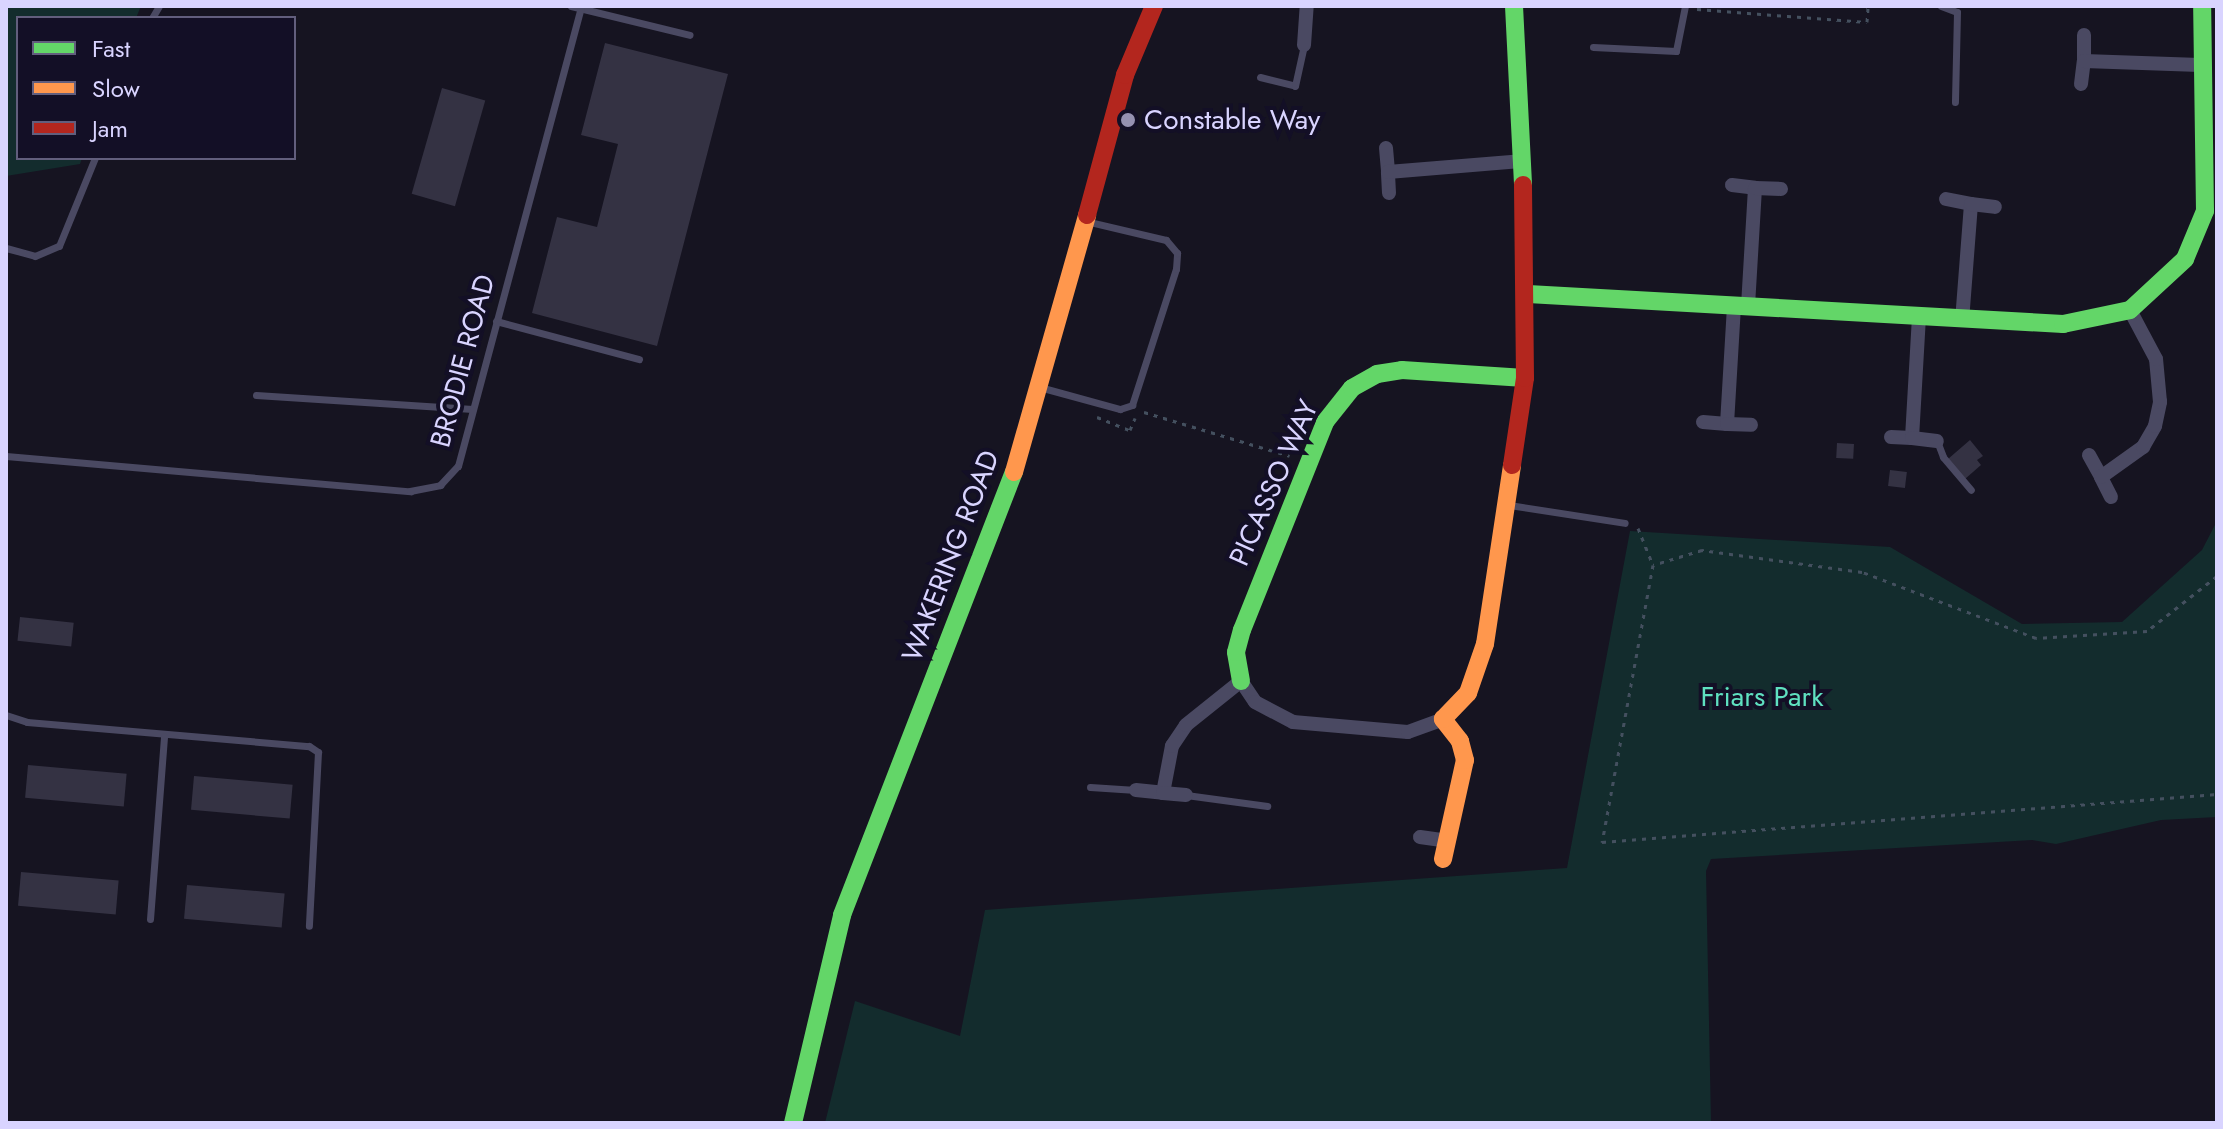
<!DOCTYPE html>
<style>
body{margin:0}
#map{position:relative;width:2223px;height:1129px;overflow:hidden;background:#161421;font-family:Jost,sans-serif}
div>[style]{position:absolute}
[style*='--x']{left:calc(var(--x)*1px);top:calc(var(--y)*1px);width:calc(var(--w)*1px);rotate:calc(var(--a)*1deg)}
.green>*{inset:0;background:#132c2d}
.building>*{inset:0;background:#343243;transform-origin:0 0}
.path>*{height:3px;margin-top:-1.5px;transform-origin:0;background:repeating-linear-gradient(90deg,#44505f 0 4px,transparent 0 10px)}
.lane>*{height:7px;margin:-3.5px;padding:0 3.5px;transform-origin:3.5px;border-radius:3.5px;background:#4a4962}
.street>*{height:14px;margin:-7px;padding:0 7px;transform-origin:7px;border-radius:7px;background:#4a4962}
.fast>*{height:18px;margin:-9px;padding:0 9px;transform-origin:9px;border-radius:9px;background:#63d668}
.slow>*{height:18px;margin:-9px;padding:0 9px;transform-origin:9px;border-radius:9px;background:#ff974d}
.jam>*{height:18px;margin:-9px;padding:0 9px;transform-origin:9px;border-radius:9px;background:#b3261e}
.dots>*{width:22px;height:22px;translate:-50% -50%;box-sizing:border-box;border:4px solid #130f26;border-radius:50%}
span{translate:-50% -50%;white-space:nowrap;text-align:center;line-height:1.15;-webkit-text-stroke:8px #130f26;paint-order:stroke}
.poi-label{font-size:28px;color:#d9d4ff}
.left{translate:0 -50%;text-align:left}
.street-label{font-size:28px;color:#d9d4ff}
.park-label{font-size:28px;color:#5fe0c0}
.frame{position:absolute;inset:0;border:8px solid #d9d4ff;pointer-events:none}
.legend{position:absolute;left:16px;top:16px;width:280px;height:144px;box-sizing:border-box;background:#130f26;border:2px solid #625e7d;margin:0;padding:10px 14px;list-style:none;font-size:24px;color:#d9d4ff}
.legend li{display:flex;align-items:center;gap:16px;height:40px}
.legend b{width:40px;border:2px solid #625e7d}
</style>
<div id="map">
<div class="green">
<div style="clip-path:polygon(6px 6px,141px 6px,136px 18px,18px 18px,18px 158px,82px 158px,80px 164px,6px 176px)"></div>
<div style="clip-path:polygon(2217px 521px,2217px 817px,2161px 820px,2056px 844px,2032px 840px,1711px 859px,1706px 871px,1711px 1123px,825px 1123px,855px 1001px,960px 1036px,985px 910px,1567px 868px,1630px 531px,1890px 547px,2022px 624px,2122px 622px,2202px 550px)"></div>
</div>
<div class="building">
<div style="clip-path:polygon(605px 43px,728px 74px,657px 346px,532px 313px,557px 217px,597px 227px,618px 144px,581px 135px)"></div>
<div style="left:442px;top:88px;width:45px;height:110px;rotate:16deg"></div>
<div style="clip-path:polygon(1970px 440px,1983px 456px,1977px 460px,1981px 465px,1965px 479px,1948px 459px)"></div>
<div style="left:1837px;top:443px;width:17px;height:15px;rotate:3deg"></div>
<div style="left:1890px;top:470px;width:17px;height:16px;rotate:7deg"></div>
<div style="left:20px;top:617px;width:54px;height:24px;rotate:6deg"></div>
<div style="left:28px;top:765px;width:99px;height:33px;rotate:5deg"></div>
<div style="left:194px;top:776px;width:99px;height:34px;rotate:5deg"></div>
<div style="left:21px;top:872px;width:98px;height:34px;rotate:5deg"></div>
<div style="left:187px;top:885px;width:98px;height:34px;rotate:5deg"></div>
</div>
<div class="path">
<div style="--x:1697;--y:9;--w:170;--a:4.4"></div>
<div style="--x:1867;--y:22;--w:16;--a:-86"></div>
<div style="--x:1144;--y:412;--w:152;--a:16.8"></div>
<div style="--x:1097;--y:417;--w:35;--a:22"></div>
<div style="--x:1130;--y:430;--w:13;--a:-67"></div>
<div style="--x:1638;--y:528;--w:40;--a:68"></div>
<div style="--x:2217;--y:576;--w:89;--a:141.8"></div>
<div style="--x:2147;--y:631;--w:111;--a:176.4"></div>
<div style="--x:2036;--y:638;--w:186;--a:-159.2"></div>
<div style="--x:1862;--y:572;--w:162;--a:-172.2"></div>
<div style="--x:1702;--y:550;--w:51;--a:163"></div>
<div style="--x:1653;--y:565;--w:282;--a:100.4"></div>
<div style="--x:1602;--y:842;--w:617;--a:-4.46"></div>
</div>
<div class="lane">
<div style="--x:571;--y:6;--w:122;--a:13.7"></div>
<div style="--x:1941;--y:6;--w:17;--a:21"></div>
<div style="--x:1957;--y:12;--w:90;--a:91.3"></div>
<div style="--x:152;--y:18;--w:14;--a:-60"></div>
<div style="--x:1593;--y:47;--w:83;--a:2.8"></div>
<div style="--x:1676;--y:51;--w:46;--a:-78.7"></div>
<div style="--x:1260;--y:77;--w:36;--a:14"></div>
<div style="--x:1295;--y:86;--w:42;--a:-77.6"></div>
<div style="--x:6;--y:248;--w:30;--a:15"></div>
<div style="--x:35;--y:256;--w:26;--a:-23"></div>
<div style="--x:59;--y:246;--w:95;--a:-67.8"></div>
<div style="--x:496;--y:321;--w:148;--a:14.9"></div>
<div style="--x:1043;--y:388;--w:80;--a:15.3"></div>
<div style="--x:1120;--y:409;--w:13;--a:-18"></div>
<div style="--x:1132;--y:405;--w:143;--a:-72.1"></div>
<div style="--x:1176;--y:269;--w:16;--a:-86"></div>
<div style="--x:1177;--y:253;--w:17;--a:-130"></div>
<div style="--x:1166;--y:240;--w:79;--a:-166.8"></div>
<div style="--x:256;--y:395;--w:217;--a:3.7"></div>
<div style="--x:1937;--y:441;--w:17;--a:69"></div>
<div style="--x:1943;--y:457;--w:43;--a:49.7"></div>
<div style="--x:6;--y:456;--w:406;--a:5"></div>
<div style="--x:410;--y:491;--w:31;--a:-11"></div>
<div style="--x:440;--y:485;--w:26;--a:-47"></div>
<div style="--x:458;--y:466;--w:476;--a:-75"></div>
<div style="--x:1509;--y:505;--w:117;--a:8.8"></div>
<div style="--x:6;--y:715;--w:22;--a:18"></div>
<div style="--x:27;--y:722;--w:283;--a:4.9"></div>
<div style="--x:309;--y:746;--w:11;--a:34"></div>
<div style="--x:318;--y:752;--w:174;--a:93"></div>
<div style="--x:1090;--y:787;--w:46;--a:3.7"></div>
<div style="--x:1186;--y:795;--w:82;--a:7.7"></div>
<div style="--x:150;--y:919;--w:183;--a:-85.6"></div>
</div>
<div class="street">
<div style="--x:1304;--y:45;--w:39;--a:-86"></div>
<div style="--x:2084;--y:61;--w:26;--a:-90"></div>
<div style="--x:2081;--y:84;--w:23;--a:-83"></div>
<div style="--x:2084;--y:61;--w:116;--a:2"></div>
<div style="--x:1386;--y:148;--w:24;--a:85"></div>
<div style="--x:1732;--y:185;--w:23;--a:7"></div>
<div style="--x:1755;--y:188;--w:119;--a:93.4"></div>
<div style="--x:1755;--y:188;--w:26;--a:2"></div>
<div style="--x:1389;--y:193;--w:21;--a:-93"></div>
<div style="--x:1388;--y:172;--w:133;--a:-4.7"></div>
<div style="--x:1946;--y:199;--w:25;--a:11"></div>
<div style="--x:1971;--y:204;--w:116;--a:94.4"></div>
<div style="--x:1971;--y:204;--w:24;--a:7"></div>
<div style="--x:1703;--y:422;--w:24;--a:5"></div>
<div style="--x:1727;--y:424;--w:118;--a:-86.6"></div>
<div style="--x:1727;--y:424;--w:24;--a:2"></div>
<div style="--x:1891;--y:437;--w:21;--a:3"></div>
<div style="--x:1912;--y:438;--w:120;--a:-86.7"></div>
<div style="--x:1912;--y:438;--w:25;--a:7"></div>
<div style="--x:2089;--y:455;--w:25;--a:61"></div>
<div style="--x:2111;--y:497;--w:22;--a:-117"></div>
<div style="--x:2101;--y:477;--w:52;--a:-35.5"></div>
<div style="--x:2143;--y:447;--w:24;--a:-60"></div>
<div style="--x:2155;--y:426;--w:25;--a:-78"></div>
<div style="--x:2160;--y:402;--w:43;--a:-95.3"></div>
<div style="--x:2156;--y:359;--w:55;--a:-118"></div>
<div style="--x:1136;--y:790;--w:27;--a:6"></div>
<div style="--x:1163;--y:793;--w:48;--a:-79.2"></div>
<div style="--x:1172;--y:746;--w:25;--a:-56"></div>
<div style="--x:1186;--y:725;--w:70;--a:-38.7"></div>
<div style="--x:1241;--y:681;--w:25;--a:56"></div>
<div style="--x:1255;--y:702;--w:43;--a:27.8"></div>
<div style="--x:1293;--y:722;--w:115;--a:5"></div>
<div style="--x:1408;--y:732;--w:37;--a:-20"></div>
<div style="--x:1163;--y:793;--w:23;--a:5"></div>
<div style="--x:1420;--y:837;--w:27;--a:8"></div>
</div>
<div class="fast">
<div style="--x:1514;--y:6;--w:179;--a:87.1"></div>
<div style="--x:1528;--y:294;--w:536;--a:3.21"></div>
<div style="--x:2063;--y:324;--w:68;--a:-11.8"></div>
<div style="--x:2130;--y:310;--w:75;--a:-42.8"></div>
<div style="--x:2185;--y:259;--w:52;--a:-67.4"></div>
<div style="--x:2205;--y:211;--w:205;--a:-90.8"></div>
<div style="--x:1241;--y:681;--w:29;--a:-100"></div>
<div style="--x:1236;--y:652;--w:23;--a:-75"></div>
<div style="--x:1242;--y:630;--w:224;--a:-68.2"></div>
<div style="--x:1325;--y:422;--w:43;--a:-51.5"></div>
<div style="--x:1352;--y:388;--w:29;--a:-29"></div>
<div style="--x:1377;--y:374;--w:25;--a:-9"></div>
<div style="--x:1402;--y:370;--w:123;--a:3.7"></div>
<div style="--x:793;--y:1123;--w:214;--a:-76.7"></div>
<div style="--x:842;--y:915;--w:475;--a:-68.8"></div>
</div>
<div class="slow">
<div style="--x:1014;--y:472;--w:267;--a:-74.1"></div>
<div style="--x:1443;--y:859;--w:101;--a:-77.5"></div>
<div style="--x:1465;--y:760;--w:20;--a:-105"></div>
<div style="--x:1460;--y:741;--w:28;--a:-128"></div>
<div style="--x:1443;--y:719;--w:36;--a:-46"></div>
<div style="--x:1468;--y:693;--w:52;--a:-70.9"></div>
<div style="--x:1485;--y:644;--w:181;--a:-81.4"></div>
</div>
<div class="jam">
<div style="--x:1087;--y:215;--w:145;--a:-74.8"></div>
<div style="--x:1125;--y:75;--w:75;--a:-67.2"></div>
<div style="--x:1512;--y:465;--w:88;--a:-81.5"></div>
<div style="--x:1525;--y:378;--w:193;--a:-90.6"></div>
</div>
<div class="dots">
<div style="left:1128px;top:120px;background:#9591b1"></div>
</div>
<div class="poi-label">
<span class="left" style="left:1144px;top:120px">Constable Way</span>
</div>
<div class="street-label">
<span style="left:463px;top:361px;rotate:-75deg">BRODIE ROAD</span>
<span style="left:1274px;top:483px;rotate:-66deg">PICASSO WAY</span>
<span style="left:951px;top:556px;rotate:-69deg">WAKERING ROAD</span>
</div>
<div class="park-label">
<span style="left:1762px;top:697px">Friars Park</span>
</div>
<div class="frame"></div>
<ul class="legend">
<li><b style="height:10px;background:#63d668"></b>Fast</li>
<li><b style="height:10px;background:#ff974d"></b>Slow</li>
<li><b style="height:10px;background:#b3261e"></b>Jam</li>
</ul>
</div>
